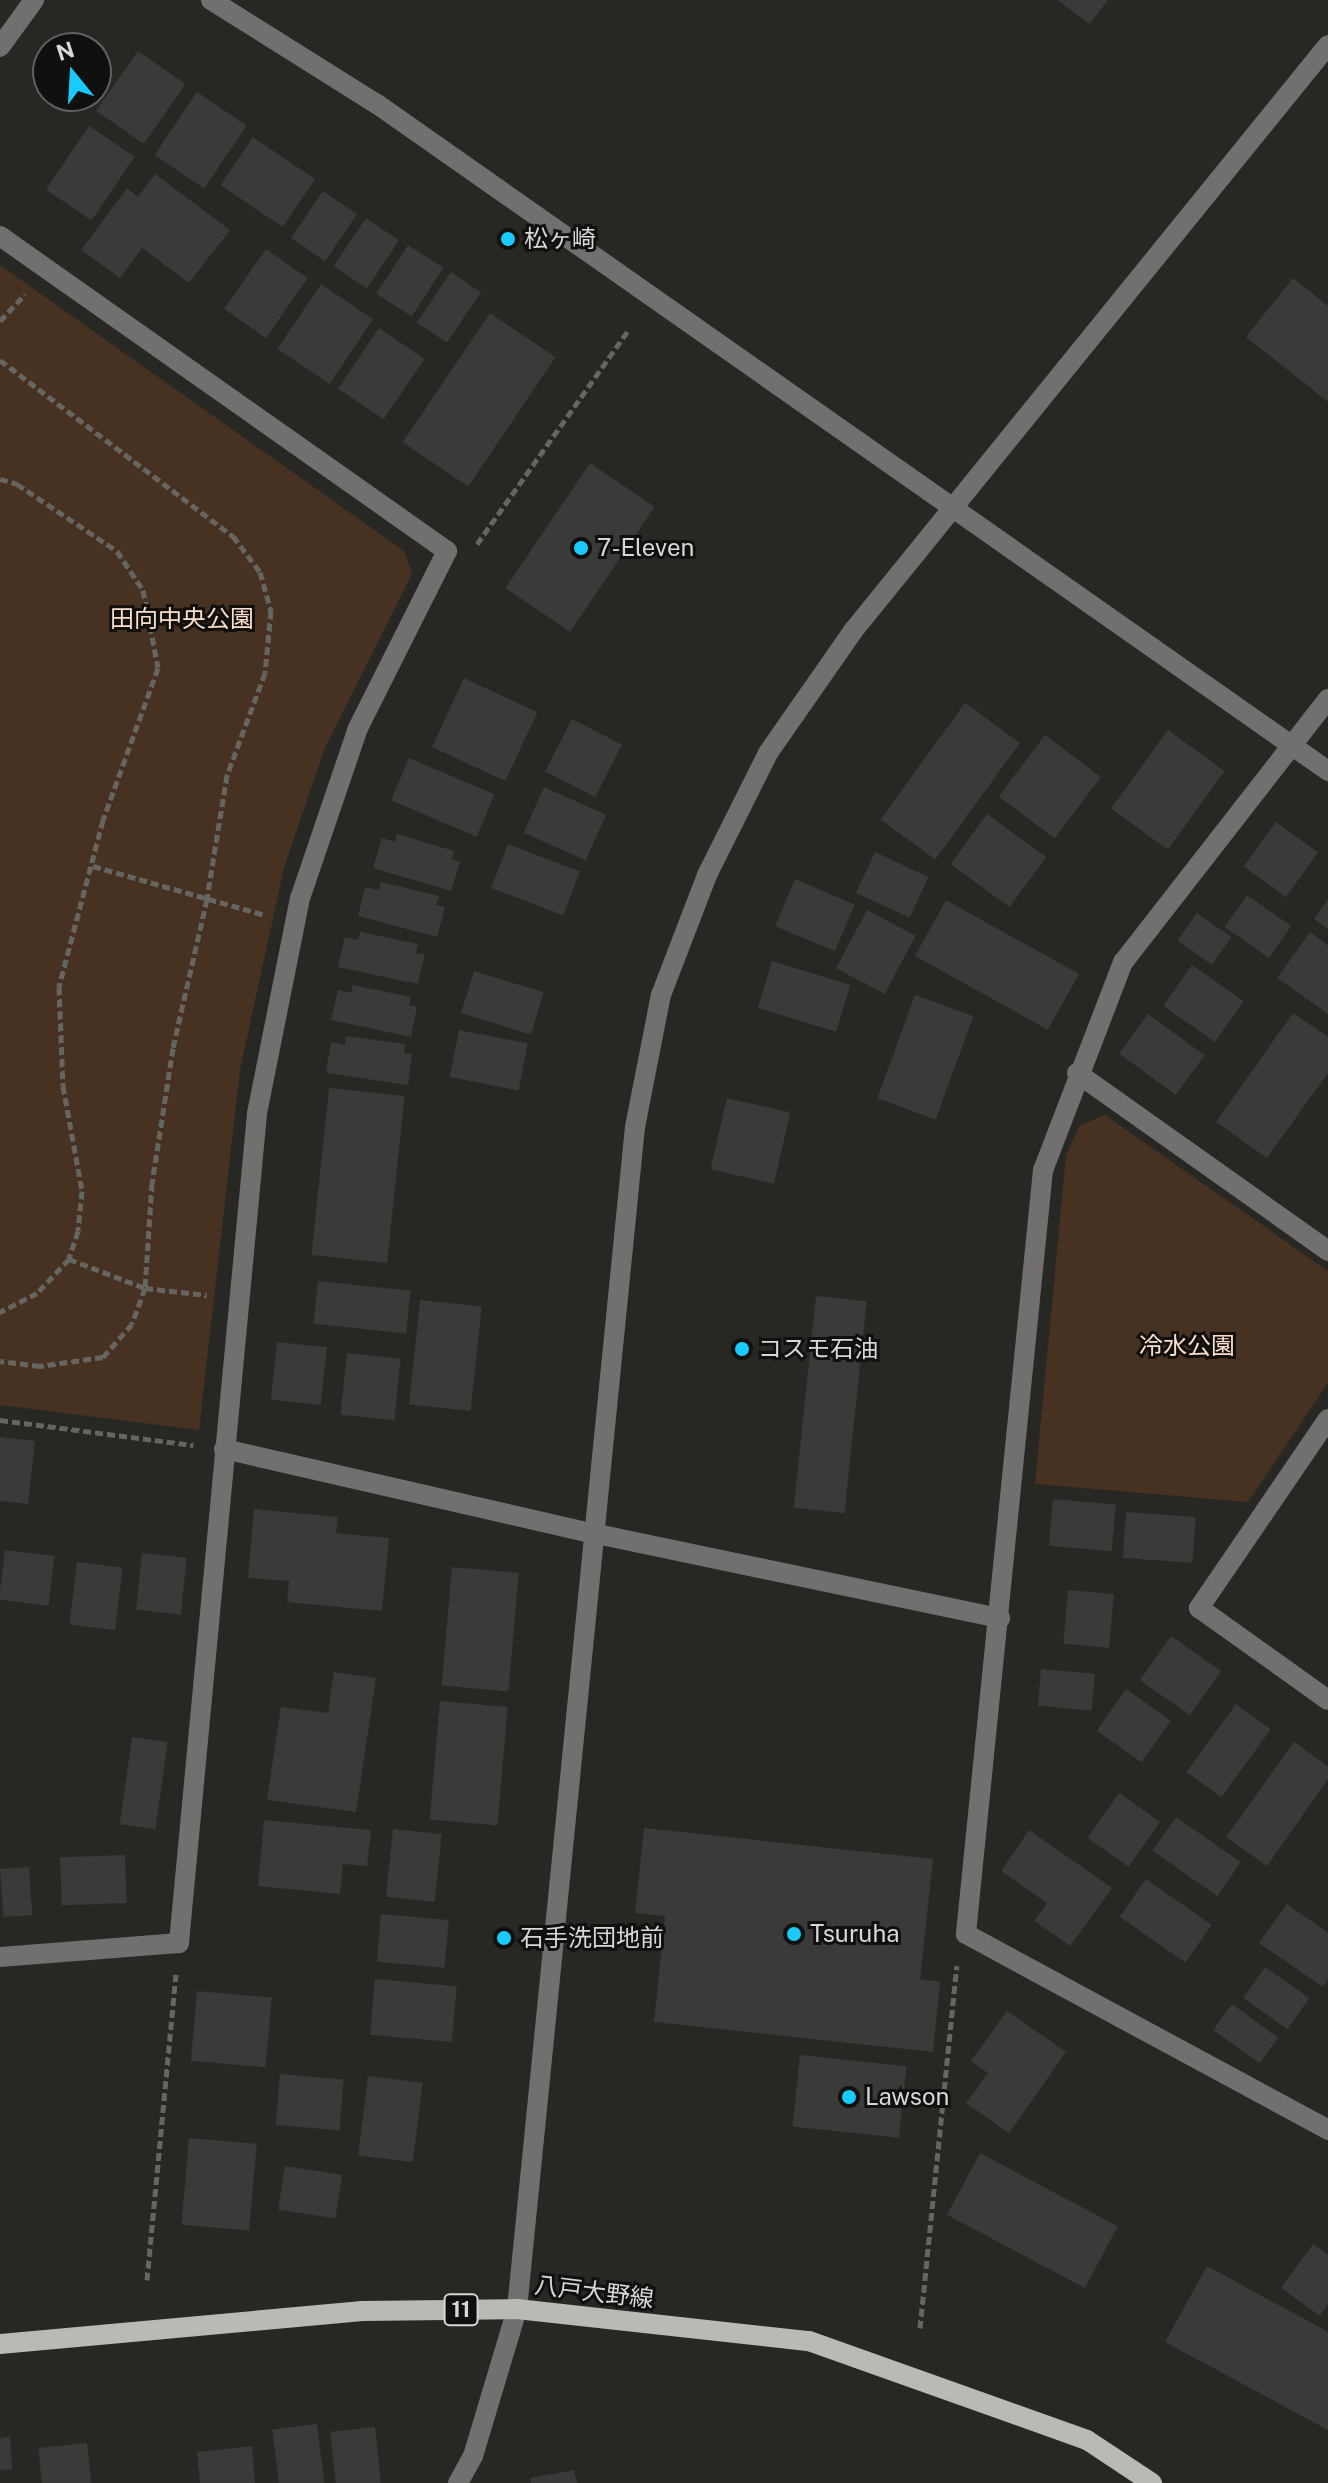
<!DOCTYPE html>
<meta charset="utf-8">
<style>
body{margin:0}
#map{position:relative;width:1328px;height:2483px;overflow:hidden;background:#272724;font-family:"Public Sans","Noto Sans JP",sans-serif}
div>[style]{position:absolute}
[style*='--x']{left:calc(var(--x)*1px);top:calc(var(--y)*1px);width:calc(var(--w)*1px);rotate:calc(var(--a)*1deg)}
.green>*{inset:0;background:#473222}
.building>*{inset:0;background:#3a3b38;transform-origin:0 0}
.path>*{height:5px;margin-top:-2.5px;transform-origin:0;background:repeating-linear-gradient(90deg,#656562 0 8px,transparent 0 12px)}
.minor>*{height:20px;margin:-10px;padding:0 10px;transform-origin:10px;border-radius:10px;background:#71706e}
.major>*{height:20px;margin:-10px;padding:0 10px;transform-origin:10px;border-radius:10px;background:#bbb9b6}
.dots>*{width:22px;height:22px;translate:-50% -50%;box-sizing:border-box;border:4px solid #10100e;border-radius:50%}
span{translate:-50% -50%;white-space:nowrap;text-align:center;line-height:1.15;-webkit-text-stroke:6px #10100e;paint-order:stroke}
.shield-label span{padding:2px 6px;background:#10100e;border:2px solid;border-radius:6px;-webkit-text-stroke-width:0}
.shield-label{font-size:22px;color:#d7d7d5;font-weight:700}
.poi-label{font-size:24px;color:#d7d7d5}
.left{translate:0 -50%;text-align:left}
.park-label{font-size:24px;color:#fadecc}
.street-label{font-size:24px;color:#d7d7d5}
.north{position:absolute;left:32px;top:32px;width:80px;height:80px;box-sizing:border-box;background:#10100e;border:2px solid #60605e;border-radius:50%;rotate:342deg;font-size:22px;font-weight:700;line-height:32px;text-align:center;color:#d7d7d5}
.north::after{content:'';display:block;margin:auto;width:28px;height:36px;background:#1acafc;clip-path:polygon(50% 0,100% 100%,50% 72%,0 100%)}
</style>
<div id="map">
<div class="green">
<div style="clip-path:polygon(0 265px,404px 551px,412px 574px,324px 750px,284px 868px,240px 1070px,199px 1430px,0 1405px)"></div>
<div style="clip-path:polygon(1105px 1115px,1328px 1271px,1328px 1383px,1248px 1502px,1035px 1484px,1066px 1155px,1080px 1125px)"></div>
</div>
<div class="building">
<div style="clip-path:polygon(1057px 0,1108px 0,1090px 24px)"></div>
<div style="left:138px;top:51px;width:58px;height:73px;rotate:35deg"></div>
<div style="left:197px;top:92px;width:60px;height:76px;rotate:34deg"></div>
<div style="left:89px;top:126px;width:55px;height:77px;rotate:34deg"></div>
<div style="left:253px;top:137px;width:75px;height:58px;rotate:34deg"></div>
<div style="clip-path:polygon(155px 174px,230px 230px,189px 283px,142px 248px,120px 278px,81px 250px,127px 188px,138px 197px)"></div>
<div style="left:323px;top:191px;width:41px;height:57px;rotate:34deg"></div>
<div style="left:366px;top:218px;width:40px;height:58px;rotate:34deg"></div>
<div style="left:408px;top:245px;width:42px;height:58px;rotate:33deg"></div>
<div style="left:266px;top:249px;width:51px;height:73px;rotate:35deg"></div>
<div style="left:451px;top:272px;width:36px;height:61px;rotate:34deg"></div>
<div style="clip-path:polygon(1293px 278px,1328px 306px,1328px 402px,1246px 337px)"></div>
<div style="left:321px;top:284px;width:63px;height:78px;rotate:34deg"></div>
<div style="left:490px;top:313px;width:79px;height:156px;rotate:34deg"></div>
<div style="left:379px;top:328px;width:55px;height:73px;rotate:34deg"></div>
<div style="left:590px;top:463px;width:78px;height:151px;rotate:34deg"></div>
<div style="left:464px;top:678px;width:81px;height:76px;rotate:25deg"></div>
<div style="left:965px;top:703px;width:68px;height:144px;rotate:36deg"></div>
<div style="left:572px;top:719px;width:56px;height:59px;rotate:27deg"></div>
<div style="left:1168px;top:730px;width:70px;height:97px;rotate:36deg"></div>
<div style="left:1045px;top:735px;width:70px;height:77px;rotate:37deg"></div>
<div style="left:409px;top:758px;width:93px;height:46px;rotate:23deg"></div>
<div style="left:544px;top:787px;width:68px;height:50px;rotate:24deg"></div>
<div style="left:987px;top:814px;width:73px;height:62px;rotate:36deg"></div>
<div style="left:1276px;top:822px;width:52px;height:55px;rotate:36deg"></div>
<div style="clip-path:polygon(397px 834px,454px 851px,452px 859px,460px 862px,451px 891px,373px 868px,382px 838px,395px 842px)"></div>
<div style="left:508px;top:844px;width:77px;height:47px;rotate:21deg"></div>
<div style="left:875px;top:852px;width:59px;height:45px;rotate:25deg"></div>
<div style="left:795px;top:879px;width:65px;height:51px;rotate:23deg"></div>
<div style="clip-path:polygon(381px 882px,439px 896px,436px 905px,445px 907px,437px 937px,358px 916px,365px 887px,379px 890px)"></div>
<div style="left:1247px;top:895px;width:54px;height:39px;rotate:35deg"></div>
<div style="clip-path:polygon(1328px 899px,1328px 929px,1314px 919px)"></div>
<div style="left:946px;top:900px;width:152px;height:64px;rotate:29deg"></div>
<div style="left:867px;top:910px;width:55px;height:66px;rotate:28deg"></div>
<div style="left:1197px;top:913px;width:42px;height:34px;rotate:35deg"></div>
<div style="clip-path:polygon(360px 932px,418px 944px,416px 953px,425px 954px,418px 984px,338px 967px,345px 937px,358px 940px)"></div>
<div style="clip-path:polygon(1310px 932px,1328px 945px,1328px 1014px,1277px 978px)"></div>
<div style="left:772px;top:961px;width:82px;height:49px;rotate:17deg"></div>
<div style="left:1192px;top:965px;width:63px;height:50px;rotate:35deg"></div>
<div style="left:474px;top:971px;width:73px;height:44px;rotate:17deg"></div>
<div style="clip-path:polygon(353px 985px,411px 997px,409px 1005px,417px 1007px,411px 1037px,331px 1020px,338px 990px,351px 993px)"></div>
<div style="left:915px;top:995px;width:62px;height:110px;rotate:20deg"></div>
<div style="clip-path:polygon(1293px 1013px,1328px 1037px,1328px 1073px,1267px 1158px,1216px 1122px)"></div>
<div style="left:1148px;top:1014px;width:70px;height:49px;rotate:36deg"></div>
<div style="left:459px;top:1030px;width:70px;height:48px;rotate:11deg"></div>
<div style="clip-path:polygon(346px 1036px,405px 1044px,404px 1053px,412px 1054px,408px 1085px,326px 1073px,331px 1042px,345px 1045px)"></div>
<div style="left:329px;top:1088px;width:76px;height:168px;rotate:6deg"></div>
<div style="left:727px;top:1098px;width:65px;height:73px;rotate:13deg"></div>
<div style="left:318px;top:1281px;width:93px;height:43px;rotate:6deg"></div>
<div style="left:816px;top:1296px;width:51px;height:213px;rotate:6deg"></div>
<div style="left:420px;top:1300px;width:62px;height:105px;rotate:6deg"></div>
<div style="left:277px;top:1342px;width:50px;height:58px;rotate:6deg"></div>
<div style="left:347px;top:1353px;width:54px;height:62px;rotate:6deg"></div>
<div style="clip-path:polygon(0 1437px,35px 1441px,28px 1504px,0 1501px)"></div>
<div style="left:1053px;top:1499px;width:63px;height:47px;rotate:5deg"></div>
<div style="clip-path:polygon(254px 1509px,338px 1517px,336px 1533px,389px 1538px,382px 1611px,287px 1602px,289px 1581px,248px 1578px)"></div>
<div style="left:1126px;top:1512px;width:70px;height:46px;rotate:4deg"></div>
<div style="left:5px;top:1550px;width:50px;height:50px;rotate:7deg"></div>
<div style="left:142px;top:1553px;width:45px;height:57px;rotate:6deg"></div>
<div style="left:77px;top:1562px;width:46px;height:63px;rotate:7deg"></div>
<div style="left:452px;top:1567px;width:67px;height:119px;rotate:5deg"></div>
<div style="left:1068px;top:1590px;width:46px;height:54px;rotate:5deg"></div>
<div style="left:1171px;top:1636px;width:61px;height:54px;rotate:35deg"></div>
<div style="left:1041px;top:1669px;width:54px;height:37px;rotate:5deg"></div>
<div style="clip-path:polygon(334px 1672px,376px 1678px,356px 1812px,267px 1800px,281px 1707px,328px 1713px)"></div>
<div style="left:1126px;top:1689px;width:55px;height:51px;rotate:35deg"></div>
<div style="left:440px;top:1701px;width:68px;height:119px;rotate:5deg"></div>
<div style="left:1236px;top:1704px;width:43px;height:84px;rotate:36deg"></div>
<div style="left:132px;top:1737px;width:36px;height:88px;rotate:8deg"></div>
<div style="clip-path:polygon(1294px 1742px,1328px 1766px,1328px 1779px,1267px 1866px,1226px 1837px)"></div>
<div style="left:1119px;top:1793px;width:50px;height:55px;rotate:35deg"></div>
<div style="left:1176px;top:1817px;width:79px;height:41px;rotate:35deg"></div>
<div style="clip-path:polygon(264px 1820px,371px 1830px,367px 1866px,343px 1864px,340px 1894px,258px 1886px)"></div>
<div style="clip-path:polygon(644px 1828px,933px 1859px,920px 1979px,940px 1982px,933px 2052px,654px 2022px,665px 1916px,635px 1913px)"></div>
<div style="left:393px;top:1829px;width:49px;height:68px;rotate:6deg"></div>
<div style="clip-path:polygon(1029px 1830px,1112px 1888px,1070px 1946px,1034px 1921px,1047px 1903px,1001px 1871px)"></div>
<div style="left:125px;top:1855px;width:48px;height:65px;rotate:88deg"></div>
<div style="left:29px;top:1867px;width:48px;height:29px;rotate:86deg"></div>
<div style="left:1146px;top:1879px;width:80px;height:46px;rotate:35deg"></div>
<div style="clip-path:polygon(1287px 1904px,1328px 1933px,1328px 1980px,1323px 1987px,1259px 1943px)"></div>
<div style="left:381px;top:1914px;width:68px;height:48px;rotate:5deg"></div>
<div style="left:1265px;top:1967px;width:54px;height:38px;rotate:35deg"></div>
<div style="left:375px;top:1979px;width:82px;height:56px;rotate:5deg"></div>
<div style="left:197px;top:1991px;width:75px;height:70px;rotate:5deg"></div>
<div style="left:1232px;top:2004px;width:57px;height:32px;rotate:36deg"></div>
<div style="clip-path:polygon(1007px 2011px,1066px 2052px,1009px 2133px,966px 2103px,988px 2073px,971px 2061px)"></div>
<div style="left:800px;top:2055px;width:107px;height:72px;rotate:6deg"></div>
<div style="left:280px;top:2074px;width:64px;height:51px;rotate:5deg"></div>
<div style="left:368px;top:2076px;width:55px;height:80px;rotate:7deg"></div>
<div style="left:189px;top:2138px;width:68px;height:87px;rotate:5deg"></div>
<div style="left:980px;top:2153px;width:156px;height:70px;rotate:28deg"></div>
<div style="left:285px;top:2166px;width:58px;height:44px;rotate:9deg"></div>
<div style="clip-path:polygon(1313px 2244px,1328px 2254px,1328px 2304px,1320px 2316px,1281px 2288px)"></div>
<div style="clip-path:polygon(1207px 2266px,1328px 2332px,1328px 2430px,1165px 2342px)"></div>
<div style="left:317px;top:2424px;width:59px;height:45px;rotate:83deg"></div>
<div style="left:375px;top:2427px;width:56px;height:45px;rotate:84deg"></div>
<div style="clip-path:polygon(10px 2437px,12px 2469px,0 2470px,0 2438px)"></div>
<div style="left:87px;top:2443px;width:40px;height:49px;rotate:84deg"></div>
<div style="clip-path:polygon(252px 2446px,255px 2483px,200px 2483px,197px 2452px)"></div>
<div style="clip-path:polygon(574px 2470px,577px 2483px,531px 2483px,530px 2478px)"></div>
</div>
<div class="path">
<div style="--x:0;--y:321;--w:37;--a:-47"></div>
<div style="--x:0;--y:360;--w:292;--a:37.1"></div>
<div style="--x:233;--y:536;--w:45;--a:53.1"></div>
<div style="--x:260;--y:572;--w:41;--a:74.2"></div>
<div style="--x:271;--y:611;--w:62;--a:95.5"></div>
<div style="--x:265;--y:673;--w:109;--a:110.4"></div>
<div style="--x:227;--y:775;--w:126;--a:99.2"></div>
<div style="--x:207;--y:899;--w:153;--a:102.9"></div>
<div style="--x:173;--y:1048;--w:137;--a:98.8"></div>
<div style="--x:152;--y:1183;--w:105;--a:93.8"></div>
<div style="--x:145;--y:1288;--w:38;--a:110"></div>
<div style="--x:132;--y:1324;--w:44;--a:131.3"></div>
<div style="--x:103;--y:1357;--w:64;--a:171.9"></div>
<div style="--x:40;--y:1366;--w:40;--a:-172.9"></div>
<div style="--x:0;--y:479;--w:18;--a:16"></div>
<div style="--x:17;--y:484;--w:120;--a:33.8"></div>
<div style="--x:117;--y:551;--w:47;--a:56.3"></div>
<div style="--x:143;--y:590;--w:79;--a:79.1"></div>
<div style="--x:158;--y:668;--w:162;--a:109.9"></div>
<div style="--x:103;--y:820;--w:173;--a:104.8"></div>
<div style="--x:59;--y:987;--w:99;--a:87.7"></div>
<div style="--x:63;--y:1086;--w:107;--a:79.7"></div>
<div style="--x:82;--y:1191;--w:40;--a:95.7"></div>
<div style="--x:78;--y:1231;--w:29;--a:108"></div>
<div style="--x:69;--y:1259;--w:47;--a:133.3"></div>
<div style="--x:37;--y:1293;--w:42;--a:152.8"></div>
<div style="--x:477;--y:544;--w:263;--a:-54.7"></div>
<div style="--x:93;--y:866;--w:179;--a:15.9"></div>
<div style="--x:69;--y:1259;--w:81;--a:20.9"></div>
<div style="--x:145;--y:1288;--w:62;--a:6.4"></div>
<div style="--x:0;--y:1420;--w:195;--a:7.4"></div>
<div style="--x:147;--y:2280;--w:307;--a:-84.6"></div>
<div style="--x:920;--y:2328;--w:364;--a:-84.2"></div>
</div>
<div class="minor">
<div style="--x:211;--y:0;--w:196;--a:32.1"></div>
<div style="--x:377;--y:104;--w:1162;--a:35.04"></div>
<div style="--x:0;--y:47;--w:58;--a:-54.1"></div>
<div style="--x:0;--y:236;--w:547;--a:35.17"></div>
<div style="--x:447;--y:551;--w:198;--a:116.7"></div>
<div style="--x:358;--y:728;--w:180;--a:108.8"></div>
<div style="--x:300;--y:898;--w:220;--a:101.3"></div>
<div style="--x:257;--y:1114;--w:833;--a:95.38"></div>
<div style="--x:179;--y:1943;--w:180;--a:175.5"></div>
<div style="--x:1328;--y:699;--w:333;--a:127.9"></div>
<div style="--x:1123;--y:962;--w:223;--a:111"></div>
<div style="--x:1043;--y:1170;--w:768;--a:95.76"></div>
<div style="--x:966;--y:1934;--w:412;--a:28.4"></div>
<div style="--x:1077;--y:1073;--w:308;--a:35.3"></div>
<div style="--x:1328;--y:1419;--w:229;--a:124.3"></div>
<div style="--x:1199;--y:1608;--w:158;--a:35.5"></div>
<div style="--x:224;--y:1449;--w:377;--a:12.9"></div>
<div style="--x:592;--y:1533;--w:417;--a:11.8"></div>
<div style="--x:458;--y:2483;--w:31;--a:-61"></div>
<div style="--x:473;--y:2456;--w:153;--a:-73.3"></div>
<div style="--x:517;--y:2309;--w:1188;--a:-84.3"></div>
<div style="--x:635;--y:1127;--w:135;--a:-78.9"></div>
<div style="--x:661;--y:995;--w:129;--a:-69"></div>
<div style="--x:707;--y:875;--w:136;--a:-63.4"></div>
<div style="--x:768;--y:753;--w:149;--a:-55.1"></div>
<div style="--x:853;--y:631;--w:754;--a:-50.97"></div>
</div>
<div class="major">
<div style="--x:0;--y:2344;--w:364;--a:-5.2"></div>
<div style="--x:362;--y:2311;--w:155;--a:-0.7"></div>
<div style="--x:517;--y:2309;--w:294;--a:6.3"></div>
<div style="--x:809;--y:2341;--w:295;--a:19.6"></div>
<div style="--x:1087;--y:2440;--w:78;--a:33.5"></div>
</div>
<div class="dots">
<div style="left:508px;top:239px;background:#1acafc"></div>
<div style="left:581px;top:548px;background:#1acafc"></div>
<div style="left:742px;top:1349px;background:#1acafc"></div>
<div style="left:794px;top:1934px;background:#1acafc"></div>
<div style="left:504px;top:1938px;background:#1acafc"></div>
<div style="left:849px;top:2097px;background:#1acafc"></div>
</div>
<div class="shield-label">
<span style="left:461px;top:2310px">11</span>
</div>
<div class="poi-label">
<span class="left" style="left:524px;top:239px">松ヶ崎</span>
<span class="left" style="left:597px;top:548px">7-Eleven</span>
<span class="left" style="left:758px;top:1349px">コスモ石油</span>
<span class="left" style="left:810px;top:1934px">Tsuruha</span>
<span class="left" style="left:520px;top:1938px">石手洗団地前</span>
<span class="left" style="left:865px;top:2097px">Lawson</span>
</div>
<div class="park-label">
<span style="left:182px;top:619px">田向中央公園</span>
<span style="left:1187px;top:1346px">冷水公園</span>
</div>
<div class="street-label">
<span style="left:594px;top:2292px;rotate:7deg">八戸大野線</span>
</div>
<div class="north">N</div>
</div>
